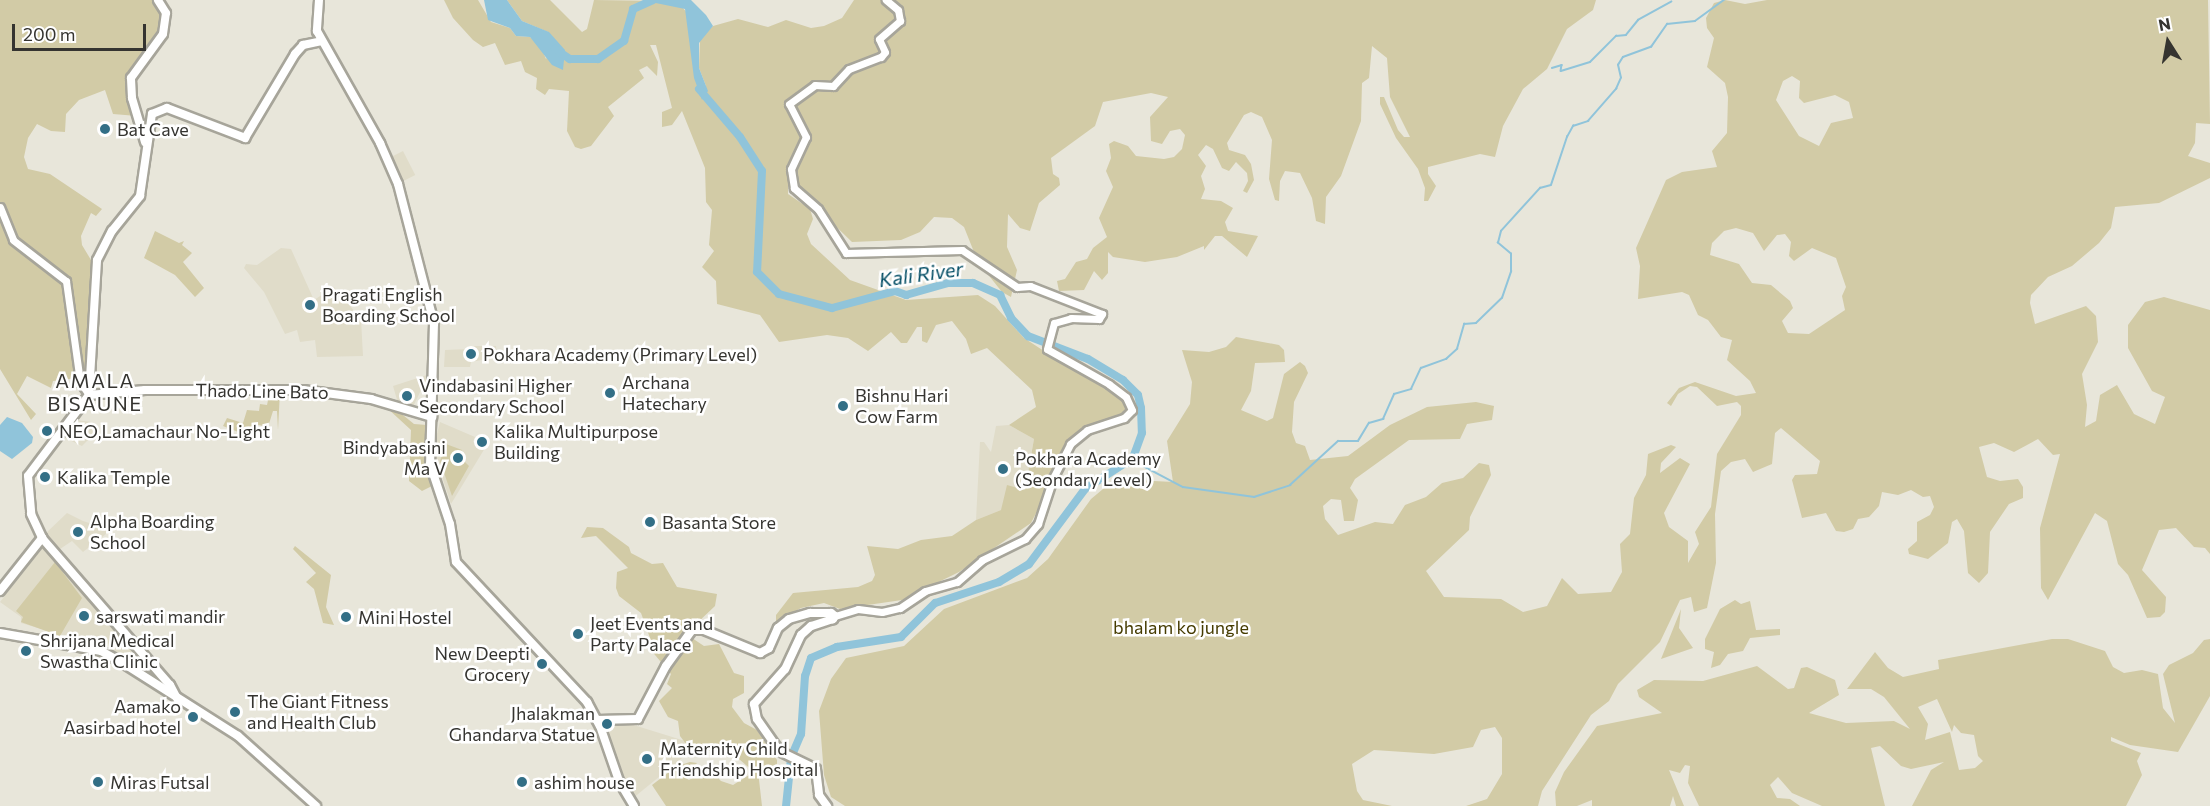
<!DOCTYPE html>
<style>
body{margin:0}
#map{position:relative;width:2210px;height:806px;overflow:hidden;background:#e8e6da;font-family:Commissioner,sans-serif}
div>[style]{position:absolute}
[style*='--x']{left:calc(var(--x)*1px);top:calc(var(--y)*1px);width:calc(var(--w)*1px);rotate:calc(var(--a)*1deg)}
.built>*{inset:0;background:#e0dcc9;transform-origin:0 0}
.green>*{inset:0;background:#d2cba6}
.water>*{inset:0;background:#90c4da}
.stream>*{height:1.5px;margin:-0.75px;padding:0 0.75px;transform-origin:0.75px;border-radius:0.75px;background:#90c4da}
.river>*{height:8px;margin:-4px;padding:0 4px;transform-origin:4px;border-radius:4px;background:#90c4da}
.roads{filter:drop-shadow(2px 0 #a7a59a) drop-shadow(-2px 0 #a7a59a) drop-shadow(0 2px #a7a59a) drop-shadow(0 -2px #a7a59a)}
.minor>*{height:7px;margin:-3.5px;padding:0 3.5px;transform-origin:3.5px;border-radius:3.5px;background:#fff}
.major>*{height:8px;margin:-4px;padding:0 4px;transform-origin:4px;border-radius:4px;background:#fff}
.dots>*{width:16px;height:16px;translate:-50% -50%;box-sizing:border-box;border:3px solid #fff;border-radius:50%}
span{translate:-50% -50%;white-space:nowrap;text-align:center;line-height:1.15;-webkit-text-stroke:5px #fff;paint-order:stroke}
.poi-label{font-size:18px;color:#353430}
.left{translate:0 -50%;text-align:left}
.right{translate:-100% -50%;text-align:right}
.street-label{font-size:18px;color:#353430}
.park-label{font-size:18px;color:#453b00}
.water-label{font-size:20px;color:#034d64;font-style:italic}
.neighbourhood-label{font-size:20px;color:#353430;letter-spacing:1.5px}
.north{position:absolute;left:2138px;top:12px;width:60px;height:60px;-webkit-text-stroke:4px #fff;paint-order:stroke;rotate:349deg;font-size:16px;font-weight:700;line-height:24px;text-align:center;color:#353430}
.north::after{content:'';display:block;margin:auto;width:21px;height:27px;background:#353430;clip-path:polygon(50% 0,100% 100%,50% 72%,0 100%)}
.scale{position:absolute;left:12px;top:24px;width:134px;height:27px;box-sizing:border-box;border:3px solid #353430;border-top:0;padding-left:8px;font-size:18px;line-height:21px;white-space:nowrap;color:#353430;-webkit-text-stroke:4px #fff;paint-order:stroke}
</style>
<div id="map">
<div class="built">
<div style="left:403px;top:151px;width:27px;height:15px;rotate:63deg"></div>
<div style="clip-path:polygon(281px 248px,291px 249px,314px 300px,334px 287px,361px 319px,363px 356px,317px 357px,315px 340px,300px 342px,297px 330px,285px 334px,264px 292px,244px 268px,246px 264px,257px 265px)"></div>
<div style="clip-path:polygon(468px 346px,496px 346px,497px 357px,471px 362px,470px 367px,444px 367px,445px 350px,468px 349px)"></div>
<div style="clip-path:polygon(430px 374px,429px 390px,421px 390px,412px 409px,398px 403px,393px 386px)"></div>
<div style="clip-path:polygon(76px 420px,91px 422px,94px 434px,82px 446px,65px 438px)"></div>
<div style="clip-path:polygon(440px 422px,475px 437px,473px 442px,485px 448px,451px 504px,433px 449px)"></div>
<div style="clip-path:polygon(1009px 425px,1034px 439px,1025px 490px,1001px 510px,976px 520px,980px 442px,984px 442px,991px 452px,996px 426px)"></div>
<div style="clip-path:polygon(67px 513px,83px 521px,111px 530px,83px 552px,72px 541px,60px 549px,45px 534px)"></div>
<div style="clip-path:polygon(44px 545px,134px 647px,126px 660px,100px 646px,21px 623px,21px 617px,0 602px)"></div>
<div style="clip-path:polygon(612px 721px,624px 722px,698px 745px,632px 799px,617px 772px,606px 738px)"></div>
</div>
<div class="green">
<div style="clip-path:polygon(0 0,160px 0,163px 17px,160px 33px,127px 77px,129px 100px,137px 116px,113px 114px,105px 90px,79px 100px,66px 114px,65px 132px,51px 131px,37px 124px,28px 138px,24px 157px,28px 169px,50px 174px,102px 209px,96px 216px,91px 213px,81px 236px,82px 245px,94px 265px,85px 386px,77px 378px,53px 381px,51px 388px,27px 376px,17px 394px,36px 414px,31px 420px,0 369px)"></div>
<div style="clip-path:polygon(444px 0,478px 0,491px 22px,510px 28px,516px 36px,530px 37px,541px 47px,546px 59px,556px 41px,548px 32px,522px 21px,507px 0,550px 0,582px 32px,587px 29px,594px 0,659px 1px,683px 8px,688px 14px,699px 95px,706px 86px,699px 68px,700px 39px,713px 26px,738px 19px,768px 27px,786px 20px,811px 28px,824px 26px,842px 18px,854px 0,1596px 0,1593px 10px,1567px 29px,1547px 69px,1523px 89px,1503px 126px,1495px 157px,1480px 154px,1428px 167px,1428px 174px,1436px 186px,1428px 201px,1424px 201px,1425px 188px,1418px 169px,1396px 138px,1380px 104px,1380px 97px,1384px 97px,1398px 130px,1404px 137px,1410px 137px,1390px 97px,1387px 58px,1372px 46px,1369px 78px,1362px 83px,1361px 121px,1341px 176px,1326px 197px,1325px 224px,1316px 221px,1312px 198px,1300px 173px,1285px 171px,1280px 181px,1279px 201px,1275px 200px,1269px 179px,1272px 140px,1262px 117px,1251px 112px,1244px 115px,1227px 143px,1229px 150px,1245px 155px,1251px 164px,1254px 180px,1247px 193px,1243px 191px,1248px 181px,1247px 173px,1236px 162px,1229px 171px,1222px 168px,1213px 149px,1206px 145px,1198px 155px,1206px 166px,1201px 176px,1205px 189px,1201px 199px,1221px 201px,1233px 208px,1225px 222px,1228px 231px,1258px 236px,1247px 257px,1222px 236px,1215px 236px,1204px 250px,1204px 246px,1177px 257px,1145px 262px,1113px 257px,1108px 252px,1108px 273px,1102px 280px,1094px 271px,1084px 290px,1059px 291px,1057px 281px,1065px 279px,1076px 262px,1087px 259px,1093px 248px,1107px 237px,1099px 218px,1113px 187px,1106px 171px,1111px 158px,1109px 144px,1114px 141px,1128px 146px,1136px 156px,1164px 159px,1174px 157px,1182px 149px,1185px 135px,1180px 129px,1170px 131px,1162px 144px,1151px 141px,1150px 117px,1168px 97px,1151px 93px,1103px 102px,1095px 126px,1051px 158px,1053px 174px,1059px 178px,1060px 185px,1039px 203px,1030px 231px,1020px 228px,1008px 214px,1007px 247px,1017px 270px,1011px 297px,1002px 292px,978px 262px,964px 227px,952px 218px,934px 217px,920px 232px,901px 240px,852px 242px,788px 180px,788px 194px,810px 209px,813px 219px,807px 234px,811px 244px,850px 280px,906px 300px,978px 295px,995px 306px,1024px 338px,1070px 368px,1110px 385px,1127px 401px,1128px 413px,1075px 436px,1031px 523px,959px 572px,902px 600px,840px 609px,824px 603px,801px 608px,776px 622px,776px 615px,793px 593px,858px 587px,872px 581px,875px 575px,867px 546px,898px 549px,921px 540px,952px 536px,976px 520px,1001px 510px,1007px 485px,1025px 490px,1034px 439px,1009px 425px,1036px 407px,1032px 390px,987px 348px,971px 354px,966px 339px,952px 321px,936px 325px,927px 343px,922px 341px,922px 327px,917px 327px,907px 343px,901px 343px,891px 332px,868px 351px,848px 338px,827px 335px,779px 342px,760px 315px,717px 304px,716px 281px,702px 267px,714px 251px,709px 245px,712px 210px,706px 202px,705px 168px,682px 111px,672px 125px,662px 127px,662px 112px,672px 108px,656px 45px,650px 45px,658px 62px,657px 76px,647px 66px,639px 70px,644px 78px,608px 107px,614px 116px,591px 146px,581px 149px,575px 147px,567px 131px,569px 91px,549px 89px,545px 95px,536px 89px,537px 78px,525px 72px,521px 61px,505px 65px,495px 43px,483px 47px,473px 40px,453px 18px)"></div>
<div style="clip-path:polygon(evenodd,1725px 0,1745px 4px,1767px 0,2208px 0,2210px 124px,2196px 123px,2195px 143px,2188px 156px,2210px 163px,2210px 178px,2159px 203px,2115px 207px,2111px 228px,2099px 243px,2072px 266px,2048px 277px,2031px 295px,2030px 303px,2035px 324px,2086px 306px,2096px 316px,2098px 342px,2082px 374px,2087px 405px,2085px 427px,2096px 421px,2100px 395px,2117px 385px,2134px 414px,2155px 424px,2165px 397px,2152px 391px,2128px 348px,2128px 325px,2145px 302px,2164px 297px,2210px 310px,2210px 554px,2205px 548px,2194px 547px,2176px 528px,2159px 530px,2142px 570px,2166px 597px,2165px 612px,2160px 617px,2147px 618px,2128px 575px,2118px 564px,2107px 521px,2095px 513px,2048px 600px,2041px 588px,2040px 528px,2060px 454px,2053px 455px,2038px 439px,2014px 452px,1994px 443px,1979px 447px,1987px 477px,2000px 481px,2018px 479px,2023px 487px,2023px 498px,2009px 504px,1990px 532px,1988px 573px,1979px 583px,1968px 573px,1964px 531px,1957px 519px,1952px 522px,1948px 543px,1928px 559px,1909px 554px,1908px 549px,1917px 541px,1917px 522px,1930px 515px,1934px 507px,1930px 496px,1923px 497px,1911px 490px,1898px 495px,1882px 492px,1879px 506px,1869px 517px,1858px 519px,1853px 529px,1844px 532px,1836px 531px,1826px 513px,1802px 518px,1792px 480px,1795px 475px,1817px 474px,1820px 461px,1781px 428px,1775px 433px,1772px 464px,1753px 472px,1745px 459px,1731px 462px,1721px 471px,1715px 514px,1716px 563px,1707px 608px,1694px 612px,1691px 597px,1680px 600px,1660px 642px,1618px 684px,1609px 701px,1591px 715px,1542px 791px,1538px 806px,1466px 806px,1487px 799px,1502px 774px,1502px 738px,1495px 727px,1481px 730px,1473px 747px,1434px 754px,1374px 750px,1352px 764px,1357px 791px,1363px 800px,1392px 806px,845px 806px,831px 797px,824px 775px,819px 711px,831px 679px,846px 658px,904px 646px,944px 609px,1027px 578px,1048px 559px,1091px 499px,1115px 479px,1173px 482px,1167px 441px,1190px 404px,1192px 382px,1182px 350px,1209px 352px,1226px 347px,1236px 337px,1279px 345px,1284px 350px,1285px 362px,1255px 363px,1251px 391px,1241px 410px,1267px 421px,1273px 418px,1284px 374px,1300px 362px,1305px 366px,1308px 373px,1294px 402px,1292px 432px,1296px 443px,1305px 446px,1310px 460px,1348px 456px,1390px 425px,1427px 407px,1476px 402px,1494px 406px,1492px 420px,1467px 424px,1460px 439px,1409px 440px,1355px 479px,1350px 488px,1358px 500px,1354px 521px,1344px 521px,1341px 500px,1331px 499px,1323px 506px,1325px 519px,1338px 535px,1375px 522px,1393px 524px,1405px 505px,1426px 497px,1442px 483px,1463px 478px,1479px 463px,1489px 465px,1491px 475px,1470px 517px,1469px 530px,1426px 571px,1444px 597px,1501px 599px,1523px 612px,1547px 606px,1562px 578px,1578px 594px,1611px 592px,1622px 572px,1620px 544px,1630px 534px,1634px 498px,1646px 475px,1648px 454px,1671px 445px,1676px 447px,1661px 463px,1660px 473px,1680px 458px,1690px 464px,1664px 513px,1669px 527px,1688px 541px,1688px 563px,1699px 544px,1695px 532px,1711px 507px,1717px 454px,1741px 415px,1741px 406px,1737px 402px,1717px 406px,1697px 387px,1690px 386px,1678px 394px,1671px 406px,1667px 403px,1679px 388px,1695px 382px,1736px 396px,1756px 393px,1750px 381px,1727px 360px,1732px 340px,1721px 337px,1708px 320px,1698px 315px,1689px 295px,1682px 292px,1638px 299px,1640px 266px,1636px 248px,1666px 180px,1682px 172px,1717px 167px,1712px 151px,1727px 133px,1728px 97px,1725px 83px,1707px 67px,1714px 38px,1707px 28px,1706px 18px,1714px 3px,1725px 0,1792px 76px,1800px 81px,1799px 98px,1804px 103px,1835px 95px,1849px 102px,1853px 118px,1831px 123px,1819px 146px,1799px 136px,1776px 100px,1783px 81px,1792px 76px,1725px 0,1736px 228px,1753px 233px,1764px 251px,1777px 235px,1785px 234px,1791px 242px,1789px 256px,1794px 261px,1812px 248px,1836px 258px,1846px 287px,1842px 296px,1845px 310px,1809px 334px,1788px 333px,1782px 321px,1793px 308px,1790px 301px,1771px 285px,1752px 283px,1739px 264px,1710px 255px,1712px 243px,1724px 231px,1736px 228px)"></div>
<div style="clip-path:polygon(155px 231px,179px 243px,184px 241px,182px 245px,192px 253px,183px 262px,204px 288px,195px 297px,175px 275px,144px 258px)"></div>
<div style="clip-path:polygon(270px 391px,280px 391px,278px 430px,277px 411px,273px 411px,268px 427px,254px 424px,251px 437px,223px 426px,227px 418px,243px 423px,247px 410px,259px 411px,260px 404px,267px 405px)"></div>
<div style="clip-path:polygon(386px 407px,398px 411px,414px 424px,427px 425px,426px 468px,432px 486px,422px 491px,409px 481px,411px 430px)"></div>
<div style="clip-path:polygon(446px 444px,462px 450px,459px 456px,469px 466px,452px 496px,440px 461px)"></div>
<div style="clip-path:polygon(587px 527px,603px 528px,629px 547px,631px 553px,652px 564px,663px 563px,677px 587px,717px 594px,715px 606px,695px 625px,684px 626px,683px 632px,704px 646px,719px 644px,734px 673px,744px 676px,744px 693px,733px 699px,732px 707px,744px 723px,757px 730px,777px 760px,777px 764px,758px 771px,762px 806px,666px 806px,652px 785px,677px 766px,690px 762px,697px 763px,684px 777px,689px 780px,709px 769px,721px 781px,733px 785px,754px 772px,739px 759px,686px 744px,680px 736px,678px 721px,668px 717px,659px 701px,672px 688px,667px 684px,671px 674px,650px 649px,650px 638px,641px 613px,619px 596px,616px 588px,617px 572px,628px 568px,596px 536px,581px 538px)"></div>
<div style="clip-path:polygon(295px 546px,331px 575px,326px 607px,334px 625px,323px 623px,314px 589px,306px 582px,316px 573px,293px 549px)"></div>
<div style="clip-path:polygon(55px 562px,82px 598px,60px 636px,21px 622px,23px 617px,16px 611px)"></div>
<div style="clip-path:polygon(1735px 600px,1741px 604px,1750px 601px,1756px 630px,1780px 629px,1780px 635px,1750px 638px,1743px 651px,1728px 654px,1720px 665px,1711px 668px,1714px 652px,1705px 649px,1705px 639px,1720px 609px)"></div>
<div style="clip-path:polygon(1681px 609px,1679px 628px,1693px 648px,1661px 659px)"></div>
<div style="clip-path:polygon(evenodd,2052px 639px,2068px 639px,2105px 651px,2113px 667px,2124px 673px,2142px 670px,2158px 674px,2163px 708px,2175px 723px,2163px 674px,2169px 665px,2193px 653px,2204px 640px,2210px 639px,2210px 696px,2178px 752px,2130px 745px,2111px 737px,2111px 741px,2141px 753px,2137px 761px,2142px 775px,2126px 806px,1912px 806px,1931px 770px,1944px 762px,1911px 769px,1901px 766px,1880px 746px,1871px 748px,1885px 806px,1822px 806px,1792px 793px,1778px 777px,1770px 785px,1777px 798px,1790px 799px,1800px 806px,1699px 806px,1688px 783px,1690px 766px,1685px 765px,1680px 773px,1669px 770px,1684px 806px,1676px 806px,1673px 796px,1670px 806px,1592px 806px,1592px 800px,1577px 806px,1556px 806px,1555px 792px,1564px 772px,1597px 726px,1662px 713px,1639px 697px,1637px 690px,1654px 680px,1703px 681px,1757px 666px,1788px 689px,1794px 688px,1801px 668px,1807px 667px,1835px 680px,1839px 695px,1809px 713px,1846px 723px,1894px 721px,1910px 729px,1884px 697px,1871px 689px,1847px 689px,1875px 652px,1888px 668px,1903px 677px,1939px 669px,1938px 660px,2052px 639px,1937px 699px,1952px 732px,1954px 725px,1961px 733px,1974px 735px,1978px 756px,1983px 761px,1975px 768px,1959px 770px,1950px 732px,1925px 740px,1928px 724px,1918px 707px,1937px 699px)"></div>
</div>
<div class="water">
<div style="clip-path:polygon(484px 0,507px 0,522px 21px,549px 32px,565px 50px,563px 70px,552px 65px,530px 37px,516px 36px,510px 28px,488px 20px)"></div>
<div style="clip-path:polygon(641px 0,691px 0,706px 15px,713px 26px,699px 43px,699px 68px,708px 91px,702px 100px,694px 78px,685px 9px)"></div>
<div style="clip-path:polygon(7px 417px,22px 423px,33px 437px,32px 443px,12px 459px,0 451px,0 425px)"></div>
</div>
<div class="stream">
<div style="--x:1552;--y:68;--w:10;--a:-17"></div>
<div style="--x:1562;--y:65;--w:6;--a:99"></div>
<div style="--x:1561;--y:71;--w:30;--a:-17"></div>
<div style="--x:1590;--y:62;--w:37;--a:-45"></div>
<div style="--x:1616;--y:36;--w:10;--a:-6"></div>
<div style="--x:1626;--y:35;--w:19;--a:-51"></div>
<div style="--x:1638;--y:20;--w:38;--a:-29"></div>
<div style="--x:1124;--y:466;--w:19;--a:0"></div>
<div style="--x:1143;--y:466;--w:45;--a:27.7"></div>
<div style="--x:1183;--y:487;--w:72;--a:8"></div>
<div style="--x:1254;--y:497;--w:38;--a:-18"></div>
<div style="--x:1290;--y:485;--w:65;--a:-42.5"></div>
<div style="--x:1338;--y:441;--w:20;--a:0"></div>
<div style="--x:1358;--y:441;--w:21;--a:-59"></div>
<div style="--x:1369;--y:423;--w:15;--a:-16"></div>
<div style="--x:1383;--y:419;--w:27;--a:-66"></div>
<div style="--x:1394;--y:394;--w:18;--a:-16"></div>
<div style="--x:1411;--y:389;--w:23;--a:-65"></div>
<div style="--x:1421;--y:368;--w:27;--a:-20"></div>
<div style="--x:1446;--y:359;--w:15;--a:-42"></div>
<div style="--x:1457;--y:349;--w:26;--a:-74"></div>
<div style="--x:1464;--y:324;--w:12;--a:-5"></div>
<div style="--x:1476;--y:323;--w:36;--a:-44"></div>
<div style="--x:1502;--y:298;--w:28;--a:-71"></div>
<div style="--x:1511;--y:272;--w:18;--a:-90"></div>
<div style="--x:1511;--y:254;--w:17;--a:-140"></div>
<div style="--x:1498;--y:243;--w:12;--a:-76"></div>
<div style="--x:1501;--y:231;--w:58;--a:-47.8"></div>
<div style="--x:1540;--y:188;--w:11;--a:-15"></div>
<div style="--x:1551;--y:185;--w:51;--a:-71.6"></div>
<div style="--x:1567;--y:137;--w:13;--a:-61"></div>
<div style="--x:1573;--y:126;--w:16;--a:-18"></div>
<div style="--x:1588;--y:121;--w:43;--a:-48.8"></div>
<div style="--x:1616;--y:89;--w:12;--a:-66"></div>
<div style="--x:1621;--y:78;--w:13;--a:-103"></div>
<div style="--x:1618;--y:65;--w:9;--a:-58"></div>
<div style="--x:1623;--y:57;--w:30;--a:-20"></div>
<div style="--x:1651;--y:47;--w:28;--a:-55"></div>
<div style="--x:1667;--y:24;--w:28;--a:-6"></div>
<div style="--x:1695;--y:21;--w:36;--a:-36"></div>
</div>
<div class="river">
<div style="--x:555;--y:49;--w:18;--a:34"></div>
<div style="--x:570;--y:59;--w:28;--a:0"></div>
<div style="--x:598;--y:59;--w:32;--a:-35"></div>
<div style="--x:624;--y:41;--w:33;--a:-74"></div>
<div style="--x:633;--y:9;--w:22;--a:-24"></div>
<div style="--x:699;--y:89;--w:63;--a:49.5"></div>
<div style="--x:740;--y:137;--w:40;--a:57.1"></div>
<div style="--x:762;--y:171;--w:101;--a:92.8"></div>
<div style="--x:757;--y:272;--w:31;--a:45"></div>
<div style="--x:779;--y:294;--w:55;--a:14.8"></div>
<div style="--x:832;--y:308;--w:65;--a:-15.1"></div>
<div style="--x:895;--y:291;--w:12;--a:20"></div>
<div style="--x:906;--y:295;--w:44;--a:-15.9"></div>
<div style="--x:948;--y:283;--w:25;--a:0"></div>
<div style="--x:973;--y:283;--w:30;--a:24"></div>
<div style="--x:1000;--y:295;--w:25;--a:64"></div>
<div style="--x:1011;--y:318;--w:25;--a:47"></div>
<div style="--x:1028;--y:336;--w:64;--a:21"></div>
<div style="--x:1088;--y:359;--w:41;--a:31"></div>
<div style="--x:1123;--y:380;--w:21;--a:45"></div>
<div style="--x:1138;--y:395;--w:13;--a:77"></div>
<div style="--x:1141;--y:408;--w:25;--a:88"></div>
<div style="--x:1142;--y:433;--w:27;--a:110"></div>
<div style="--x:1133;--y:458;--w:57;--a:147.1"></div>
<div style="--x:1085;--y:489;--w:94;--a:126.7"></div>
<div style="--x:1029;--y:564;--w:35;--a:149"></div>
<div style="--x:999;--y:582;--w:67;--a:161.8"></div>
<div style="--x:935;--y:603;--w:48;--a:135"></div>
<div style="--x:901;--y:637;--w:65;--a:171.1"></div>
<div style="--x:837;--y:647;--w:28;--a:157"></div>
<div style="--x:811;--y:658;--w:19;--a:108"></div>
<div style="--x:805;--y:676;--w:58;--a:93.9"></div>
<div style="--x:801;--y:734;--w:26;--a:113"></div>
<div style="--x:791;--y:758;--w:48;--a:95.9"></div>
</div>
<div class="roads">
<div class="minor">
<div style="--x:0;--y:207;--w:35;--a:68"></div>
<div style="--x:13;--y:240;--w:67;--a:37.7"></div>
<div style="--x:66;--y:281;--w:102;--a:82.1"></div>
<div style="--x:80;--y:382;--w:16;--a:55"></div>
<div style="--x:835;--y:616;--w:24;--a:-17"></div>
<div style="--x:858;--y:609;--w:24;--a:7"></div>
<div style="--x:882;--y:612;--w:18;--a:-13"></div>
<div style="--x:900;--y:608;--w:30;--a:-34"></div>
<div style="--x:925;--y:591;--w:33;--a:-16"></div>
<div style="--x:957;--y:582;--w:33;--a:-41"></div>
<div style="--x:982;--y:560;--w:48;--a:-26"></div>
<div style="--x:1025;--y:539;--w:20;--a:-49"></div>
<div style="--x:1038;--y:524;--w:48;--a:-71.9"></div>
<div style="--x:1053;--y:478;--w:38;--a:-63"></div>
<div style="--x:1070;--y:444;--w:22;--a:-39"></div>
<div style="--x:1087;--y:430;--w:39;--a:-18"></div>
<div style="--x:1124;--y:418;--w:11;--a:-45"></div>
<div style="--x:1132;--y:410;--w:14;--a:-115"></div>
<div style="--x:1126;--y:397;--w:21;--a:-143"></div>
<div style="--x:1109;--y:384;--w:71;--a:-150.6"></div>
<div style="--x:1047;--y:349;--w:27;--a:-75"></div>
<div style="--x:1054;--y:323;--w:18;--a:-16"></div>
<div style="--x:1071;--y:318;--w:28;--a:2"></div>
<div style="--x:1099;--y:319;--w:6;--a:-59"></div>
<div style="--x:1102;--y:314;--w:77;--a:-158.7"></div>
<div style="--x:1030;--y:286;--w:13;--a:176"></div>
<div style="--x:1017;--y:287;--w:66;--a:-146.1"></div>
<div style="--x:962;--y:250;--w:116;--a:178.5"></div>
<div style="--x:846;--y:253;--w:52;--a:-122.5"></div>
<div style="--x:818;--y:209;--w:32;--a:-139"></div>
<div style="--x:794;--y:188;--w:19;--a:-99"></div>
<div style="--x:791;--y:169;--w:35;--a:-65"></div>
<div style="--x:806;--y:137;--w:37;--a:-117"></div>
<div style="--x:789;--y:104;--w:32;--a:-36"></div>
<div style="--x:815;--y:85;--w:18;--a:3"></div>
<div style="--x:833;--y:86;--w:23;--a:-47"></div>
<div style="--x:849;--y:69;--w:34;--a:-21"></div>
<div style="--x:881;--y:57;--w:6;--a:-51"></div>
<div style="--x:885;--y:52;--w:14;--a:-115"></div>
<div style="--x:879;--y:39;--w:28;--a:-41"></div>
<div style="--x:900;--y:21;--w:11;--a:-100"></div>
<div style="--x:898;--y:10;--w:16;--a:-140"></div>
</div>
<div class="major">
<div style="--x:319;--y:0;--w:31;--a:94"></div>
<div style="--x:317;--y:31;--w:129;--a:60.6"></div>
<div style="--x:380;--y:143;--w:45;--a:66.3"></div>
<div style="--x:398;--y:184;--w:144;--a:75.5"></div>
<div style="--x:434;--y:323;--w:141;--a:91.6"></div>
<div style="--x:430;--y:464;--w:63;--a:71.6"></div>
<div style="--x:450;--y:524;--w:38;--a:81"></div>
<div style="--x:456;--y:562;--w:192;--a:46.9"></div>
<div style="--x:587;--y:702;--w:27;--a:62"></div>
<div style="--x:600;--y:726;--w:58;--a:70.9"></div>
<div style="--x:619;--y:781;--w:29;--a:59"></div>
<div style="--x:145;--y:142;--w:46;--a:-106.5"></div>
<div style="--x:132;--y:98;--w:20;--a:-93"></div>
<div style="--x:131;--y:78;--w:54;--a:-54"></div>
<div style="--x:163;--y:34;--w:21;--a:-82"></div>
<div style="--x:166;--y:13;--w:15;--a:-122"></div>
<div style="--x:89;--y:395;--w:135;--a:-86.6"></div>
<div style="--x:97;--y:260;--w:33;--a:-63"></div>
<div style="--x:112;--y:231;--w:45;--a:-51.3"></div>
<div style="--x:140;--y:196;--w:83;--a:-81.7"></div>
<div style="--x:152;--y:114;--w:16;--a:-22"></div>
<div style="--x:167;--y:108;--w:84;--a:21"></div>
<div style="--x:245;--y:138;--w:98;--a:-59.2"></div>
<div style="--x:295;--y:54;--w:12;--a:-48"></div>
<div style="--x:303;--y:45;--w:19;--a:-12"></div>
<div style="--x:89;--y:395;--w:101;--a:127"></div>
<div style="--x:28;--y:476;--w:38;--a:85"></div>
<div style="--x:31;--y:514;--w:26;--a:65"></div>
<div style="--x:42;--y:538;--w:195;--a:49"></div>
<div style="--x:170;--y:685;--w:17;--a:62"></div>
<div style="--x:89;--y:395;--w:56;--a:-5.1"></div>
<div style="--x:145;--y:390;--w:158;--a:0"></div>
<div style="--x:303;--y:390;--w:69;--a:7.5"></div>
<div style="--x:371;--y:399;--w:64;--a:16.4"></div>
<div style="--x:0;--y:591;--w:68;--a:-51.6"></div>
<div style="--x:0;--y:633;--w:103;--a:10.1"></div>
<div style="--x:101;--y:651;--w:25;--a:29"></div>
<div style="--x:123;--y:663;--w:136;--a:32.4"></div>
<div style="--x:238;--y:736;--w:105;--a:41.9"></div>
<div style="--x:597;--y:720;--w:41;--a:-1.4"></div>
<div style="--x:638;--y:719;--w:60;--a:-62.2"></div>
<div style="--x:666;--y:666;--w:44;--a:-54.2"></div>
<div style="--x:692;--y:630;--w:12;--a:0"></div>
<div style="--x:704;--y:630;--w:61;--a:22.3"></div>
<div style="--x:760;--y:653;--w:10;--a:-29"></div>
<div style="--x:769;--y:648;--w:22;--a:-66"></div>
<div style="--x:778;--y:628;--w:14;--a:-39"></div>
<div style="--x:789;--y:619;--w:22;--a:-16"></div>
<div style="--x:810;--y:613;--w:21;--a:0"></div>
<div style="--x:831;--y:613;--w:5;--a:37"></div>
<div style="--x:835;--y:616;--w:4;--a:124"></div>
<div style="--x:833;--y:619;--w:23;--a:162"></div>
<div style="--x:811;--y:626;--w:13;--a:138"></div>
<div style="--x:801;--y:635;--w:38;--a:115"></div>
<div style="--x:785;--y:669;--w:47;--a:131.5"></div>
<div style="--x:754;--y:704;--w:15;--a:79"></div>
<div style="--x:757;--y:719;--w:39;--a:55"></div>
<div style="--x:779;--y:751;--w:41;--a:25.9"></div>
<div style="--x:816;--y:769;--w:26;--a:83"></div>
<div style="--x:819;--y:795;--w:14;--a:54"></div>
</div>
</div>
<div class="dots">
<div style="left:105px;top:129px;background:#336f86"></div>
<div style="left:310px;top:305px;background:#336f86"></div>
<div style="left:471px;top:354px;background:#336f86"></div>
<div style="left:610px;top:393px;background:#336f86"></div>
<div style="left:407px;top:396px;background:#336f86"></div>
<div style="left:843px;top:406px;background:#336f86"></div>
<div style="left:47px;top:431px;background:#336f86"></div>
<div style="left:482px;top:442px;background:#336f86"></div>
<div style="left:458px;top:458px;background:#336f86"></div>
<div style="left:1003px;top:469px;background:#336f86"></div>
<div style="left:45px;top:477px;background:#336f86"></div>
<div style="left:650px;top:522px;background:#336f86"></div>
<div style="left:78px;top:532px;background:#336f86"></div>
<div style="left:84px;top:616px;background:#336f86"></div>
<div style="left:346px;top:617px;background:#336f86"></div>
<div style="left:578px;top:634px;background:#336f86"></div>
<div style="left:26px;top:651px;background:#336f86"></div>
<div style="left:542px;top:664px;background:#336f86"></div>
<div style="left:235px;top:712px;background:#336f86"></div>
<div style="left:193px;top:717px;background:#336f86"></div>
<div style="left:607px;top:724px;background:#336f86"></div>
<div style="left:647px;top:759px;background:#336f86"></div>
<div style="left:98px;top:782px;background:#336f86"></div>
<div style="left:522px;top:782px;background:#336f86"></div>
</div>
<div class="poi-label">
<span class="left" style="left:117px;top:129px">Bat Cave</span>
<span class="left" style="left:322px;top:305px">Pragati English<br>Boarding School</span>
<span class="left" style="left:483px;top:354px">Pokhara Academy (Primary Level)</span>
<span class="left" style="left:622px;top:393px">Archana<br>Hatechary</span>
<span class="left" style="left:419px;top:396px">Vindabasini Higher<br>Secondary School</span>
<span class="left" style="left:855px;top:406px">Bishnu Hari<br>Cow Farm</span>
<span class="left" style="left:59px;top:431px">NEO,Lamachaur No-Light</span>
<span class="left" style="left:494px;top:442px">Kalika Multipurpose<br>Building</span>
<span class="right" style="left:446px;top:458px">Bindyabasini<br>Ma V</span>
<span class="left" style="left:1015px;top:469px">Pokhara Academy<br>(Seondary Level)</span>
<span class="left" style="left:57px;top:477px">Kalika Temple</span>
<span class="left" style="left:90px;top:532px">Alpha Boarding<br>School</span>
<span class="left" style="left:662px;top:522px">Basanta Store</span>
<span class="left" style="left:96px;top:616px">sarswati mandir</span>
<span class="left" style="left:358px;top:617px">Mini Hostel</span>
<span class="left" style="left:590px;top:634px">Jeet Events and<br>Party Palace</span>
<span class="left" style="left:40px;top:651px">Shrijana Medical<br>Swastha Clinic</span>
<span class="right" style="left:530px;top:664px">New Deepti<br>Grocery</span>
<span class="left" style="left:247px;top:712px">The Giant Fitness<br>and Health Club</span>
<span class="right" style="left:181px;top:717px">Aamako<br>Aasirbad hotel</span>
<span class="right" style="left:595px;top:724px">Jhalakman<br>Ghandarva Statue</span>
<span class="left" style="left:660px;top:759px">Maternity Child<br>Friendship Hospital</span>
<span class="left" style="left:110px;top:782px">Miras Futsal</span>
<span class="left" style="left:534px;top:782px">ashim house</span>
</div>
<div class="street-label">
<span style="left:262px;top:391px;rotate:1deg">Thado Line Bato</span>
</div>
<div class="park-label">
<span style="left:1181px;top:627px">bhalam ko jungle</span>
</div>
<div class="water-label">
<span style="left:921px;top:274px;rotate:-8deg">Kali River</span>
</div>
<div class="neighbourhood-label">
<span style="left:95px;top:392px">AMALA<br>BISAUNE</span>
</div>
<div class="north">N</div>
<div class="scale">200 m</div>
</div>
